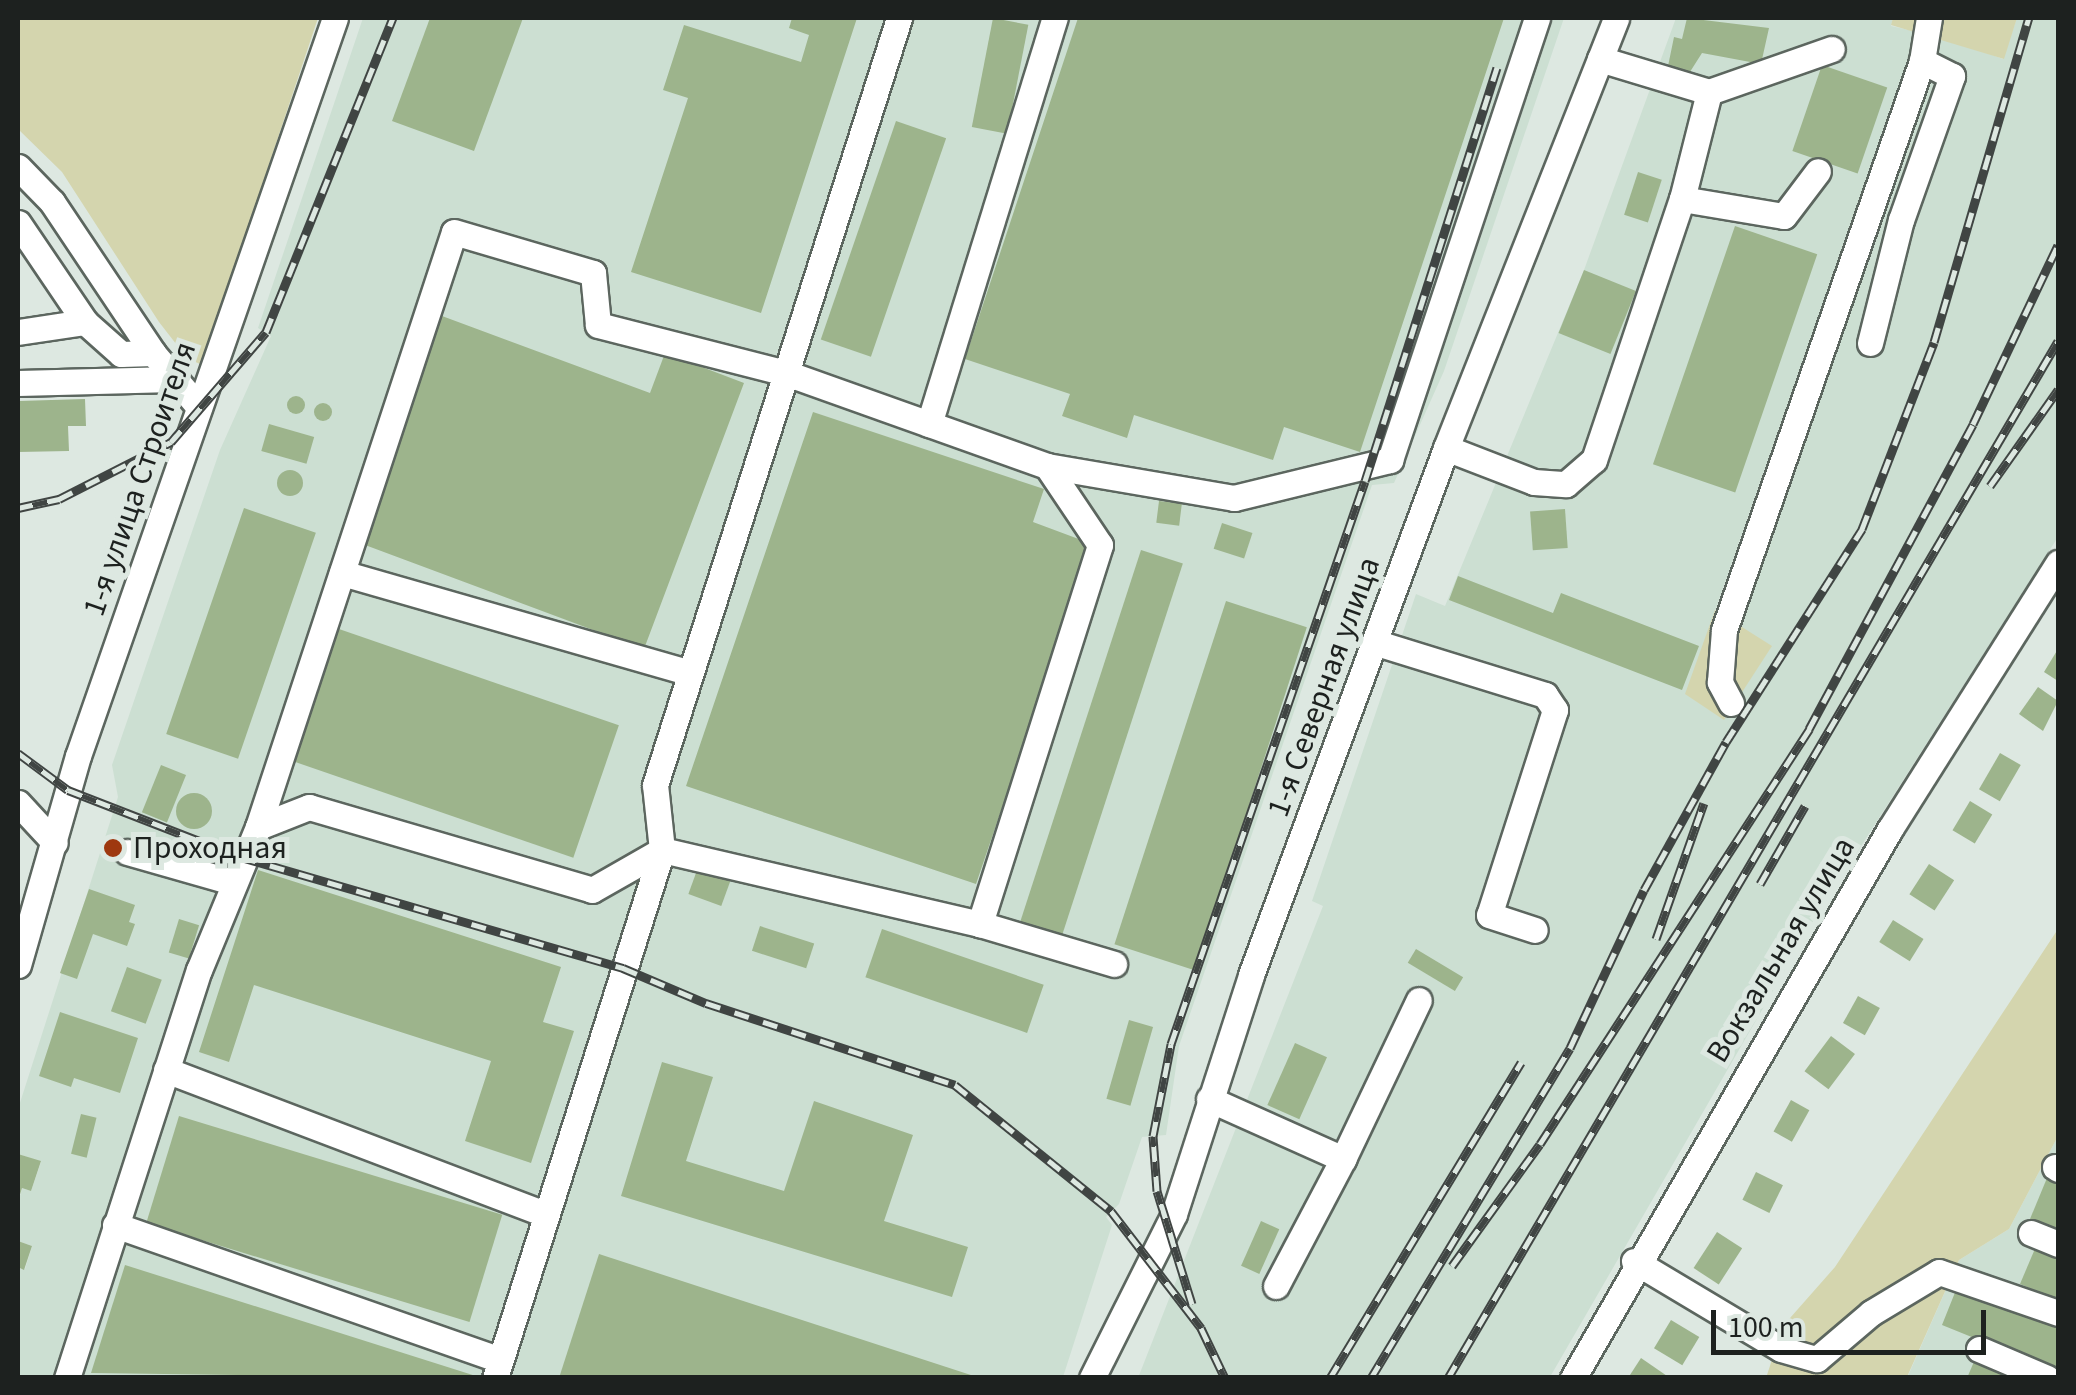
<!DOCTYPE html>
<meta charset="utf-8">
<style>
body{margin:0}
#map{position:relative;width:2076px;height:1395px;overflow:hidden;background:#dde8e1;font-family:"Source Sans 3",sans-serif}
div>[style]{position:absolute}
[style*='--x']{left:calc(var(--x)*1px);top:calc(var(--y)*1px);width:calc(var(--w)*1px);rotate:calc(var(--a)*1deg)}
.built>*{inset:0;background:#ccdfd2}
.green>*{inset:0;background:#d4d5ae}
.building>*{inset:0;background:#9db48c;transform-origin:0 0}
.round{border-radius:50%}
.roads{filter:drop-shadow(2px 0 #5c665f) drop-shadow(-2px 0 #5c665f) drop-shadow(0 2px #5c665f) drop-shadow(0 -2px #5c665f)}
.minor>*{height:25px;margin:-12.5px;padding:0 12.5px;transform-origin:12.5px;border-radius:12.5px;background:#fff}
.rail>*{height:9px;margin-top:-4.5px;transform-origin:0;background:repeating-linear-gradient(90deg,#dde8e1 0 15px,#404543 0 30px);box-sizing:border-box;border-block:2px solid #404543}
.dots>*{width:28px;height:28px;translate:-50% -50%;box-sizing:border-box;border:5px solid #dde8e1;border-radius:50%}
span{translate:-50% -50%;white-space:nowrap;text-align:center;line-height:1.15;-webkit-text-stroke:10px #dde8e1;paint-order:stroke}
.street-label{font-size:32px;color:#1d211f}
.poi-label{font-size:32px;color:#1d211f}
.left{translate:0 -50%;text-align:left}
.frame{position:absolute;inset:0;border:20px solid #1d211f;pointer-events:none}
.scale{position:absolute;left:1711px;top:1310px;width:275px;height:45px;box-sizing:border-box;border:5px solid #1d211f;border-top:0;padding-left:12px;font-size:30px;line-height:35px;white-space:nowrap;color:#1d211f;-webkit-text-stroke:8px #dde8e1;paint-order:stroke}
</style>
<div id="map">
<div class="built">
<div style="clip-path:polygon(363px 18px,1564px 18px,1444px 371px,1394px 483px,1372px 485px,1179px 1046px,1166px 1135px,1142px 1137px,1119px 1204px,1106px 1217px,1112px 1225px,1063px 1377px,18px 1377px,18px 1267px,25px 1269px,32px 1246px,18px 1241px,18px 1203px,22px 1188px,31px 1191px,41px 1162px,18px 1154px,18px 1109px,118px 797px,112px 765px,220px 450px,271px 336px,258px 328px)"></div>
<div style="clip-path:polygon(1676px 18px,1893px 18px,1891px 26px,1918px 32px,1686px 694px,1738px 621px,1940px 36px,2003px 59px,2017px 18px,2058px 18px,2058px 537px,1814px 920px,1550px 1377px,1138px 1378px,1323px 906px,1312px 901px,1416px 594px,1445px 606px,1584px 270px)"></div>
<div style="clip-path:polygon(2058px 1136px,2058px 1377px,1907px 1378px,1959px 1260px,2009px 1229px)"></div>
</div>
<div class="green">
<div style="clip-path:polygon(18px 18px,318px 18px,202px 365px,187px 358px,159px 322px,62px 172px,18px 129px)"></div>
<div style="clip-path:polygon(1893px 18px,2017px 18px,2004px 59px,1891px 25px)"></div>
<div style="clip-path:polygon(1715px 610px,1772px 646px,1724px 720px,1685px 694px)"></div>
<div style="clip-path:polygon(2058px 929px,2058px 1136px,2009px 1229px,1959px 1260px,1907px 1377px,1766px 1378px,1783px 1326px,1835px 1267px)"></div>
</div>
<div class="building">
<div style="clip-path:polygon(430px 18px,523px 18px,474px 151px,392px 121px)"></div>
<div style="clip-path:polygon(792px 18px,857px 18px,761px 313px,631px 272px,688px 98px,663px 90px,684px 25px,801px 62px,809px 35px,789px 28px)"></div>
<div style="left:993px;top:18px;width:36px;height:111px;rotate:11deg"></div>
<div style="clip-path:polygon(1078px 18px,1504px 18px,1360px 452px,1284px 427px,1273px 460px,1134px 415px,1127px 438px,1062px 416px,1070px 394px,965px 359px)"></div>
<div style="clip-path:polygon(1687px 18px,1769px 28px,1761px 64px,1702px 53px,1688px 75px,1667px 71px,1674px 37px,1682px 39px)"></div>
<div style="left:1822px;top:65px;width:69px;height:91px;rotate:19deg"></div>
<div style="left:896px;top:121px;width:53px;height:231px;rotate:19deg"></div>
<div style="left:1638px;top:172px;width:25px;height:45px;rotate:18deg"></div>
<div style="left:1735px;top:226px;width:87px;height:252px;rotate:19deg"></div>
<div style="left:1584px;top:270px;width:56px;height:68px;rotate:22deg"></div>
<div style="clip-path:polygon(442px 316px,650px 393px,665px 353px,744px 383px,644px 649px,357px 542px)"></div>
<div class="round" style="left:287px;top:396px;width:18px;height:18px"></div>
<div style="clip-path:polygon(85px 399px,86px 426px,68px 426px,69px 451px,18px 452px,18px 401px)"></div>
<div class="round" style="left:314px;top:403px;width:18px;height:18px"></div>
<div style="clip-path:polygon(813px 412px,1044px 489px,1033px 522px,1092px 544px,976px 884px,686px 786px)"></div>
<div style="left:269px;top:424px;width:47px;height:28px;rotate:16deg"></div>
<div class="round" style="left:277px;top:470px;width:26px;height:26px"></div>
<div style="left:1159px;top:501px;width:23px;height:22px;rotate:7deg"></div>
<div style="left:244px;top:508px;width:76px;height:239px;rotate:19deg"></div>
<div style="left:1565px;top:509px;width:39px;height:35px;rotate:86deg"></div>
<div style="left:1222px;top:523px;width:32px;height:27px;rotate:18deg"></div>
<div style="left:1141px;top:550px;width:44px;height:395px;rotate:18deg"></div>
<div style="clip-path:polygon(1458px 576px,1553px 613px,1561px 593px,1699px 646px,1682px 690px,1449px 600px)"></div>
<div style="left:1226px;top:601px;width:85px;height:361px;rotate:18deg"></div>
<div style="left:339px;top:629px;width:296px;height:140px;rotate:19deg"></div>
<div style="clip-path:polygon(2058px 649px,2058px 681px,2044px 672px)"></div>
<div style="clip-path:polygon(2038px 687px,2058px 701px,2043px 731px,2019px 714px)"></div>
<div style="left:2000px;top:753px;width:24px;height:42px;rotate:30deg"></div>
<div style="left:161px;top:765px;width:27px;height:51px;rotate:22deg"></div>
<div class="round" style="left:176px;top:793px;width:36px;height:36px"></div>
<div style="left:1970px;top:801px;width:26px;height:34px;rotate:31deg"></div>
<div style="left:106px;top:837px;width:20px;height:16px;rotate:15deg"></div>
<div style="left:700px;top:862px;width:35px;height:34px;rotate:20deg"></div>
<div style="left:1929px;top:864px;width:30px;height:36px;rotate:33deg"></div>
<div style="clip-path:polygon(258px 870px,561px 967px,543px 1022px,574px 1031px,531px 1163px,465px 1141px,491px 1061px,254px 985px,229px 1062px,199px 1052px)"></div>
<div style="clip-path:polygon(89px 889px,135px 905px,129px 922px,135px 924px,127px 946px,93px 934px,77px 979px,60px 973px)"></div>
<div style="left:179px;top:919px;width:21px;height:35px;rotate:17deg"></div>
<div style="left:1893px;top:920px;width:36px;height:26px;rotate:32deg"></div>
<div style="left:760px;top:926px;width:57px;height:26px;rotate:18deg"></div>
<div style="left:882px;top:929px;width:171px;height:51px;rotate:19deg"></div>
<div style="left:1416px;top:949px;width:55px;height:16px;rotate:31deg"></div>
<div style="left:127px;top:967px;width:37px;height:47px;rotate:20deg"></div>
<div style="left:1858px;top:996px;width:25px;height:31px;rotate:29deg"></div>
<div style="clip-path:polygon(60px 1012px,138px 1038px,120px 1093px,74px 1078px,71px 1087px,39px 1076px)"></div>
<div style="left:1129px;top:1020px;width:25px;height:82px;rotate:16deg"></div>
<div style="left:1831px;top:1036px;width:30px;height:44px;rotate:37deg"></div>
<div style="left:1295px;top:1043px;width:35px;height:68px;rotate:24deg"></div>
<div style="clip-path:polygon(662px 1062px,713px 1077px,686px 1161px,784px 1191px,814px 1101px,913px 1135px,884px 1221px,968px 1247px,952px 1297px,621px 1196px)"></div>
<div style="left:1791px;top:1100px;width:21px;height:36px;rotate:29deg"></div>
<div style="left:81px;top:1114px;width:16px;height:41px;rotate:14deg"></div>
<div style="left:179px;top:1116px;width:338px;height:112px;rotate:17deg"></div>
<div style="clip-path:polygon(18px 1154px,41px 1161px,31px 1191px,22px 1188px,18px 1201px)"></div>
<div style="left:1756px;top:1172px;width:30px;height:31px;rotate:26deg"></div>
<div style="clip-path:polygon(2047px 1178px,2058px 1183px,2058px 1230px,2030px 1219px)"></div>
<div style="left:1261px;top:1221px;width:20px;height:49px;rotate:24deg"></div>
<div style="left:1717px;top:1232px;width:30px;height:43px;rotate:33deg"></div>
<div style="clip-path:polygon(18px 1241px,32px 1246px,24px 1270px,18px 1267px)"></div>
<div style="clip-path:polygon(2037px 1244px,2058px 1252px,2058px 1300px,2020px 1284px)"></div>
<div style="clip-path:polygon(599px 1254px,977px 1377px,977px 1378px,559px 1378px)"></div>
<div style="clip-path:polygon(125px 1265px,479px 1377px,479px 1378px,91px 1373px)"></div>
<div style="clip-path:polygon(1958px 1285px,2058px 1325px,2058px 1372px,1942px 1325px)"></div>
<div style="left:1671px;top:1320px;width:33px;height:33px;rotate:31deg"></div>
<div style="clip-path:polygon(1976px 1357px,2024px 1378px,1967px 1378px)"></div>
<div style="clip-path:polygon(1641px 1358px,1670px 1378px,1628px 1378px)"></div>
</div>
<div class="roads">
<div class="minor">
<div style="--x:1709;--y:92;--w:130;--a:-19.3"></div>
<div style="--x:18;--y:167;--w:49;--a:45.8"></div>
<div style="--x:52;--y:202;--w:182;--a:56.2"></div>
<div style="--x:153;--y:353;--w:71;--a:49.6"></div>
<div style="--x:1682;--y:199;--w:103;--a:9.5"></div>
<div style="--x:1784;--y:216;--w:56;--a:-52.9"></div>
<div style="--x:18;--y:223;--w:120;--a:55.9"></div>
<div style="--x:85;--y:322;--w:48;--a:41.6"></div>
<div style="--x:121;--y:354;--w:32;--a:-2"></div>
<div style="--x:18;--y:332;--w:68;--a:-8.5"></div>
<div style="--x:1870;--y:343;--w:127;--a:-75.9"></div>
<div style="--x:1901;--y:220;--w:153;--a:-70.5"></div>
<div style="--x:1952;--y:76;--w:34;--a:-153"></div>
<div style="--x:1922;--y:61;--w:44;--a:-80.8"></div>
<div style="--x:18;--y:383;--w:155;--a:-1.5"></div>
<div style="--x:929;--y:424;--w:425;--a:-72.8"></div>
<div style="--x:1446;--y:448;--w:94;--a:21.1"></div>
<div style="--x:1534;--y:482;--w:32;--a:4"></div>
<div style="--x:1566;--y:484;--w:37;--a:-41"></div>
<div style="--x:1594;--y:460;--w:275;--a:-71.4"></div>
<div style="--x:1682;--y:199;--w:110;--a:-75.8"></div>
<div style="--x:1709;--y:92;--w:114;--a:-163.2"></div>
<div style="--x:1047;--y:466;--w:190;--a:9.7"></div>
<div style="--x:1234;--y:498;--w:161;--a:-13.7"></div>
<div style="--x:1390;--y:460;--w:466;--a:-71.6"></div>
<div style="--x:342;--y:573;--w:362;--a:16"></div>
<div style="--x:1377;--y:643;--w:176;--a:17.2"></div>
<div style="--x:1545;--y:695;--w:18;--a:56"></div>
<div style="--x:1555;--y:710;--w:215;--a:107.8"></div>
<div style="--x:1489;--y:915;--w:48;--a:18.1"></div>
<div style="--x:1731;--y:703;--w:24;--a:-118"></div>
<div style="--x:1720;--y:682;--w:52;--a:-85.6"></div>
<div style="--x:1724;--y:630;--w:602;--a:-70.81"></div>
<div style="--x:18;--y:803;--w:54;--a:47.2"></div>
<div style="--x:258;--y:827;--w:626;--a:-71.77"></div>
<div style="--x:454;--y:232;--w:145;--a:16.4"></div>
<div style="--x:593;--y:273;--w:52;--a:84.5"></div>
<div style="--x:598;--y:325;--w:191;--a:14.3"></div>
<div style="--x:783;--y:372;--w:280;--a:19.6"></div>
<div style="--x:1047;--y:466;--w:95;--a:56.1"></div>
<div style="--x:1100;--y:545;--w:398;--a:107.6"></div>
<div style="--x:127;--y:852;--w:109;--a:15.9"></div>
<div style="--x:18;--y:965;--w:217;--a:-74"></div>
<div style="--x:78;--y:756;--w:781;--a:-70.8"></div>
<div style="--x:166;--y:1070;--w:405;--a:20.8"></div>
<div style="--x:1209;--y:1099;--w:147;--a:24.1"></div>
<div style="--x:1343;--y:1159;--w:176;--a:-64.5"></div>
<div style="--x:2055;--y:1167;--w:4;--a:34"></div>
<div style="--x:115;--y:1225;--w:408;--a:19.3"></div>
<div style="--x:2031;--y:1233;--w:29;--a:22"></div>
<div style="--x:1634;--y:1261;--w:171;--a:30.9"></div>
<div style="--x:1781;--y:1349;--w:37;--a:16"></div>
<div style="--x:1817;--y:1359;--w:71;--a:-40.4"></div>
<div style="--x:1871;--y:1313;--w:79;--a:-31.1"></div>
<div style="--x:1939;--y:1272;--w:126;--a:19"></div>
<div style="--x:1276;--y:1286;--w:144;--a:-62.2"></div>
<div style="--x:1979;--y:1349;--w:74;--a:23.1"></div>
<div style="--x:67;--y:1378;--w:429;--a:-72.1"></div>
<div style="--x:199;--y:970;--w:155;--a:-67.6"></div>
<div style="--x:258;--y:827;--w:55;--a:-21.4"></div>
<div style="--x:309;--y:807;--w:295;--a:16.3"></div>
<div style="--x:592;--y:890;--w:81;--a:-29.7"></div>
<div style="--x:662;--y:850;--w:65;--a:-96.1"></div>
<div style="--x:655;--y:785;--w:805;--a:-72.35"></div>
<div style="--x:495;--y:1378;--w:554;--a:-72.45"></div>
<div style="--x:662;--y:850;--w:326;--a:13.1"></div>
<div style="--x:980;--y:924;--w:140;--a:16.6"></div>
<div style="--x:1092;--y:1378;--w:183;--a:-63.4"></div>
<div style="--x:1174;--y:1214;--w:251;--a:-72.1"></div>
<div style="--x:1251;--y:975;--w:562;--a:-69.69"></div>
<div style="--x:1446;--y:448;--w:462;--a:-68.4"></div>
<div style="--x:1573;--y:1378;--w:634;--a:-60"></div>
<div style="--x:1890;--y:829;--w:315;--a:-57.7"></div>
</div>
</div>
<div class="rail">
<div style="--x:1990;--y:486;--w:118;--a:-54.7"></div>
<div style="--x:18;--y:508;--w:42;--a:-12.4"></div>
<div style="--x:59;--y:499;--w:126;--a:-27"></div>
<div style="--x:171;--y:442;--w:145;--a:-49.2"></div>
<div style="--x:266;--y:332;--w:339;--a:-68"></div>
<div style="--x:18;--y:753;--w:62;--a:36.5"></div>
<div style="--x:68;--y:790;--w:186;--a:21.2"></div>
<div style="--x:241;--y:857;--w:398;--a:16.2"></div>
<div style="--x:623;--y:968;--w:90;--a:22.9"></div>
<div style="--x:706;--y:1003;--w:262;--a:18.2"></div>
<div style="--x:955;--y:1085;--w:201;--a:38.9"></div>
<div style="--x:1111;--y:1211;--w:148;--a:52.4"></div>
<div style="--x:1201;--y:1328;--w:55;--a:64.4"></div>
<div style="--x:1760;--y:884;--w:90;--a:-60"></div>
<div style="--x:1656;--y:939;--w:144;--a:-70.6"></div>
<div style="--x:1452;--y:1266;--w:150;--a:-54.2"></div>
<div style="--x:1540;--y:1144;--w:495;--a:-57"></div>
<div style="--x:1809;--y:729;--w:346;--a:-61.7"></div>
<div style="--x:1973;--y:424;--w:198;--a:-64.6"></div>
<div style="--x:1192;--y:1304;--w:118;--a:-107.2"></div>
<div style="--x:1157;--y:1191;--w:55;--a:-94.2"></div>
<div style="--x:1153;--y:1136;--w:94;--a:-78.9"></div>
<div style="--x:1171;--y:1044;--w:595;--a:-70.99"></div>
<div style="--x:1365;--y:481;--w:434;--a:-72.3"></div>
<div style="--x:1330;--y:1378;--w:369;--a:-58.8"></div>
<div style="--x:1371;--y:1378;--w:385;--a:-58.9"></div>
<div style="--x:1570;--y:1048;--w:174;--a:-64.9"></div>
<div style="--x:1644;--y:890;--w:169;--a:-61"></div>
<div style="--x:1726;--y:742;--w:253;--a:-57.4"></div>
<div style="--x:1862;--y:529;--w:200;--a:-68.9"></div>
<div style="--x:1934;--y:342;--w:338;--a:-73.7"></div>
<div style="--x:1448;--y:1378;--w:1203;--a:-59.53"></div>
</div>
<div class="dots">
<div style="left:113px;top:848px;background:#9e380f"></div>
</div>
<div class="street-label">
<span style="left:140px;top:479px;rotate:-71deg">1-я улица Строителя</span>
<span style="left:1324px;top:687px;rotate:-70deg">1-я Северная улица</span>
<span style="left:1781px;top:950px;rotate:-59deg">Вокзальная улица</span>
</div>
<div class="poi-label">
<span class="left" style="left:133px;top:848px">Проходная</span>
</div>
<div class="frame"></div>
<div class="scale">100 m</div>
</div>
